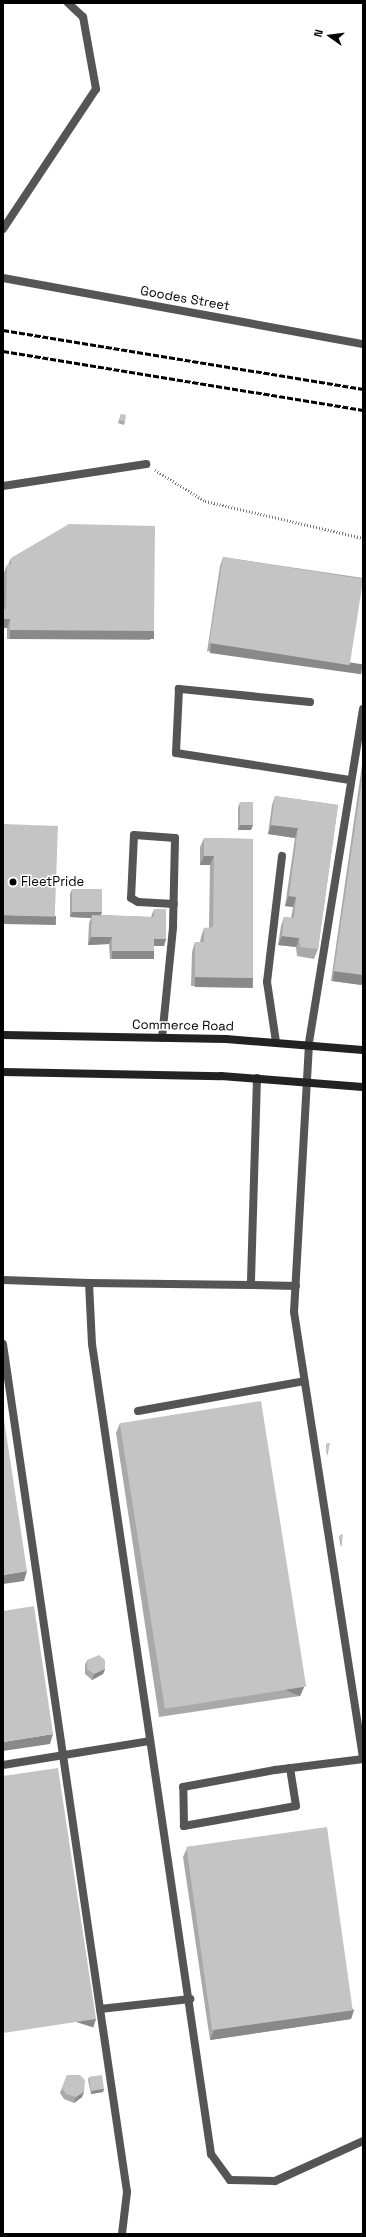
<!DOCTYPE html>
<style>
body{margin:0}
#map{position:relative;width:366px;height:2237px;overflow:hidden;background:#fff;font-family:"Space Grotesk",sans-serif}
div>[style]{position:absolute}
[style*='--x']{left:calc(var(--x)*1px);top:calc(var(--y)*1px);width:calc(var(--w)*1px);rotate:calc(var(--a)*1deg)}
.path>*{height:2.5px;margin-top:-1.25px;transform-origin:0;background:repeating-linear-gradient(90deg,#777 0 1px,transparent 0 3px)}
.service>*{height:8px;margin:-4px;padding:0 4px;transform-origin:4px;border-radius:4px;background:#555}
.minor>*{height:8px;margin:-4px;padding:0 4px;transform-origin:4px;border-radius:4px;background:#555}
.secondary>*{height:8px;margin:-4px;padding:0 4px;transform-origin:4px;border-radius:4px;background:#222}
.rail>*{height:3px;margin-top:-1.5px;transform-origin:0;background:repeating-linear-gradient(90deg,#000 0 6px,transparent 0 8px)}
.wall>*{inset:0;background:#a9a9a9}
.shaded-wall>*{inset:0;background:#898989;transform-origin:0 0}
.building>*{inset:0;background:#c4c4c4;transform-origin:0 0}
.dots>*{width:11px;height:11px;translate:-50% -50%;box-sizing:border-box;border:2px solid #fff;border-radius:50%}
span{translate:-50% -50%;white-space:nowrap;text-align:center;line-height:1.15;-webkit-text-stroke:3px #fff;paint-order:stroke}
.street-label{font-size:13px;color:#000}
.poi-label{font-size:13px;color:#000}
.left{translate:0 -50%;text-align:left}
.frame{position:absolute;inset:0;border:4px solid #000;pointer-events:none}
.north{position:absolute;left:310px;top:16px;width:40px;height:40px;-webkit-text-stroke:3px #fff;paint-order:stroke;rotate:284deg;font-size:11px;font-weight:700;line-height:16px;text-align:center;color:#000}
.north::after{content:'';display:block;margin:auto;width:14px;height:18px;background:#000;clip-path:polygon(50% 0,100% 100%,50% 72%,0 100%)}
</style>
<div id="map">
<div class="path">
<div style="--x:155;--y:470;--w:59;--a:31.8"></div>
<div style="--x:205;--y:501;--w:162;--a:13.2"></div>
</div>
<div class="service">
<div style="--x:3;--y:229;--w:168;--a:-56.4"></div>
<div style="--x:96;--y:89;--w:73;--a:-100.2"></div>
<div style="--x:83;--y:17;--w:21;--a:-137"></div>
<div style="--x:3;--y:486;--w:145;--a:-8.7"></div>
<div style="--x:310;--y:702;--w:132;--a:-174.3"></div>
<div style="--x:179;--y:689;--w:64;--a:92.7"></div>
<div style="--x:176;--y:753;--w:176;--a:8.8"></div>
<div style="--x:363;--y:709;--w:339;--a:99.2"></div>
<div style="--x:309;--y:1044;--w:268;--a:93.2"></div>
<div style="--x:294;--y:1312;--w:451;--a:81.2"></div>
<div style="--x:162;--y:1038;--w:112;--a:-84.3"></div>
<div style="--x:173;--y:927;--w:89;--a:-88.7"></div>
<div style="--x:175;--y:838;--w:41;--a:-175.8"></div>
<div style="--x:134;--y:835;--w:63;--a:92.7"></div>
<div style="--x:131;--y:898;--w:8;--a:30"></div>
<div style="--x:138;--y:902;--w:36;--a:3"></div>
<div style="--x:276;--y:1042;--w:61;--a:-98.5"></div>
<div style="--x:267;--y:982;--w:127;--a:-83.2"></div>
<div style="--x:257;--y:1078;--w:207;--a:91.7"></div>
<div style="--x:251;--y:1285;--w:162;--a:-179.3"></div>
<div style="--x:89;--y:1283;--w:61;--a:87.2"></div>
<div style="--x:92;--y:1344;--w:819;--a:81.64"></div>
<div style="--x:211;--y:2154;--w:32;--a:54"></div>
<div style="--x:230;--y:2180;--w:45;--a:1.3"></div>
<div style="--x:275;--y:2181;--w:97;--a:-24.4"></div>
<div style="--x:3;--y:1280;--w:86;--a:2"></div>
<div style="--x:251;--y:1285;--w:45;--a:1.3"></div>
<div style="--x:3;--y:1344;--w:672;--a:81.7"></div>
<div style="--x:100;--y:2009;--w:91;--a:-6.3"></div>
<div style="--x:138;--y:1411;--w:169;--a:-10.2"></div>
<div style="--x:3;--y:1765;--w:148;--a:-9.3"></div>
<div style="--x:290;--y:1768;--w:38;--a:81"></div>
<div style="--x:296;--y:1806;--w:114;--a:169.9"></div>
<div style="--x:184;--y:1826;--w:39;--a:-91"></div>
<div style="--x:183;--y:1787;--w:94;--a:-10.5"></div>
<div style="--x:275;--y:1770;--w:89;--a:-7.1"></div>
<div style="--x:100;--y:2009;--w:185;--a:81.6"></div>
<div style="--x:127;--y:2192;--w:42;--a:96.8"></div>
</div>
<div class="minor">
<div style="--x:3;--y:278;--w:366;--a:10.4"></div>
</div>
<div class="secondary">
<div style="--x:3;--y:1035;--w:223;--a:1"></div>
<div style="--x:226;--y:1039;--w:137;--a:4.6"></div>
<div style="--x:3;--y:1072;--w:218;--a:1.1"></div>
<div style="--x:221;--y:1076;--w:142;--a:4.4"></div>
</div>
<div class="rail">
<div style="--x:3;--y:330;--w:365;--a:9.3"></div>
<div style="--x:3;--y:351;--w:365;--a:9.3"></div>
</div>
<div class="wall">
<div style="clip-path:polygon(121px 414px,125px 422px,124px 425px,118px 423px)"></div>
<div style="clip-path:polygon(223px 557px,363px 578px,207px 652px,220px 566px)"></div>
<div style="clip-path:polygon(11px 558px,154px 631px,150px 640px,7px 639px,7px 628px,3px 628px,3px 575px,7px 565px,8px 565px)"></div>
<div style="clip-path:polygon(363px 758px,363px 985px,331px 981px)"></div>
<div style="clip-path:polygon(275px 796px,338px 805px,318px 949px,314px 959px,297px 956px,296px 947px,278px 945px,281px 926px,284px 917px,291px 918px,293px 907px,285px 906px,295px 838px,268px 834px,272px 805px)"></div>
<div style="clip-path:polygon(240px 802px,253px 825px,251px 830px,238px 830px,238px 808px)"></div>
<div style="clip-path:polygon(204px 838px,253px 839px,249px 987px,191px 986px,192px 952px,195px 942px,200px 942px,201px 937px,204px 928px,209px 928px,210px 865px,200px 865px,200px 847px)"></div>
<div style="clip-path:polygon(72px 889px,102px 912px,101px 915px,151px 917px,154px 909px,166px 939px,164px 946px,154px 946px,151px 959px,110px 959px,109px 944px,88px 945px,89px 923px,91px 918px,70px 917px,70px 894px)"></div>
<div style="clip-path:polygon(120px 1423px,304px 1687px,300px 1696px,159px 1717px,116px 1433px)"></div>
<div style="clip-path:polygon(327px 1443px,328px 1453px,327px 1456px,326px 1446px)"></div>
<div style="clip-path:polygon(340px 1535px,342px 1544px,341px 1547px,339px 1537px)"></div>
<div style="clip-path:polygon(87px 1660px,105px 1669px,103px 1674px,92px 1680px,85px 1674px,85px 1665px)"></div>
<div style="clip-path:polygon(187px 1848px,354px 2010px,351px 2019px,210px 2040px,183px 1857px)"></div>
<div style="clip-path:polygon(67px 2075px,84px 2092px,82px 2097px,74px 2103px,64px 2099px,60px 2093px)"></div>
<div style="clip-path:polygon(89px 2077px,104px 2089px,103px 2092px,91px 2094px,88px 2080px)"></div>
</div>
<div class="shaded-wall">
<div style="clip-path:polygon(3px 619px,10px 619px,7px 628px,3px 628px)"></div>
<div style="left:10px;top:630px;width:144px;height:9px"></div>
<div style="left:211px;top:643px;width:153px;height:10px;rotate:8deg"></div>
<div style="clip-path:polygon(240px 825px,253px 825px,251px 830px,238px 830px)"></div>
<div style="clip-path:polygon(271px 825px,298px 828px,295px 838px,268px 834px)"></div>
<div style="clip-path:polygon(204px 856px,214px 856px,210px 865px,200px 865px)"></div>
<div style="clip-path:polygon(289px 896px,296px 897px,293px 907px,285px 906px)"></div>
<div style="clip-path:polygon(72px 912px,102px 912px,100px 918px,92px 915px,91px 918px,70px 917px)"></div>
<div style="left:3px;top:915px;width:53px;height:9px;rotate:1deg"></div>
<div style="clip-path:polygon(282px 936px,299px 938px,296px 947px,278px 945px)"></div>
<div style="clip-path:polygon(91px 937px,112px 937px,109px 944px,88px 945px)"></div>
<div style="clip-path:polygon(154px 939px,166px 939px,164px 946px,151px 946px)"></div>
<div style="left:112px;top:951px;width:42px;height:8px"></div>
<div style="left:334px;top:971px;width:29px;height:10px;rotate:8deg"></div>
<div style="left:195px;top:977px;width:58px;height:10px;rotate:1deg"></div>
<div style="clip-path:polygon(27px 1571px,24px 1581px,3px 1584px,3px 1575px)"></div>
<div style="clip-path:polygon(105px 1669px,103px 1674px,92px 1680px,94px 1674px)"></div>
<div style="left:304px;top:1687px;width:10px;height:143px;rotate:114deg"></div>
<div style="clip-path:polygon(53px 1734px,50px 1744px,3px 1751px,3px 1742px)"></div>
<div style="clip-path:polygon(354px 2010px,351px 2019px,210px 2040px,214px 2030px)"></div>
<div style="left:96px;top:2019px;width:9px;height:94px;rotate:108deg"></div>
<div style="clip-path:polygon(104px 2089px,103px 2092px,91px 2094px,92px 2091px)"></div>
<div style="clip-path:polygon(84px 2092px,82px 2097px,74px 2103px,76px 2097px)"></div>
</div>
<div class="building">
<div style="clip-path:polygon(121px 414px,126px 415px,125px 422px,119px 420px)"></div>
<div style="clip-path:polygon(69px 524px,155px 526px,154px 631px,10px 630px,10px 619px,3px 619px,3px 609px,6px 609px,7px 565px,11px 564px,11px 558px)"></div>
<div style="left:223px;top:557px;width:142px;height:87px;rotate:9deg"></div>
<div style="clip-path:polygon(363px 772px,363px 975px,334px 971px)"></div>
<div style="clip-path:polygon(275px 796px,338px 805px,318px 949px,300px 947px,299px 938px,282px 936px,284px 917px,294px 918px,296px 897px,289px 896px,298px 828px,271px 825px)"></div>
<div style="left:240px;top:802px;width:13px;height:23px"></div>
<div style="left:3px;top:824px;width:55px;height:91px;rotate:2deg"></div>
<div style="clip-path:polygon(204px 838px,253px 839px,253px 978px,195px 977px,195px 942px,204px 942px,204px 928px,213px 927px,214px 856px,204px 856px)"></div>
<div style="left:72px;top:889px;width:30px;height:23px"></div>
<div style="clip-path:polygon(154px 909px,166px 909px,166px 939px,154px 939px,154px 951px,112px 951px,112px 937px,91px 937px,92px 915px,154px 917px)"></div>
<div style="left:261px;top:1401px;width:289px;height:143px;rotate:81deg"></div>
<div style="clip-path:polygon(3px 1413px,27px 1571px,3px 1575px)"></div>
<div style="clip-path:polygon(327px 1443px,330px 1443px,328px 1453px)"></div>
<div style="clip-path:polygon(343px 1534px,342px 1544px,340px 1535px)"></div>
<div style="clip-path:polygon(34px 1606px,53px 1734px,3px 1742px,3px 1611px)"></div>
<div style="clip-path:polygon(99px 1655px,105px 1660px,105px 1669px,94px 1674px,87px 1669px,87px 1660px)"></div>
<div style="clip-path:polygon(58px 1768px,96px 2019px,3px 2033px,3px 1776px)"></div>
<div style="left:327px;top:1827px;width:185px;height:142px;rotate:82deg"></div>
<div style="clip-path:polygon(67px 2075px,80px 2075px,85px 2080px,84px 2092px,76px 2097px,66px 2094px,62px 2088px)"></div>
<div style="left:102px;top:2075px;width:14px;height:13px;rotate:82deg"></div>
</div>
<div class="dots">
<div style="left:13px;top:882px;background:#000"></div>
</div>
<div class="street-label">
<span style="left:185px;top:299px;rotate:10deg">Goodes Street</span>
<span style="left:183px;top:1026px;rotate:1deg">Commerce Road</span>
</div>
<div class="poi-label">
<span class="left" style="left:21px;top:882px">FleetPride</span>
</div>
<div class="frame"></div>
<div class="north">N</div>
</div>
